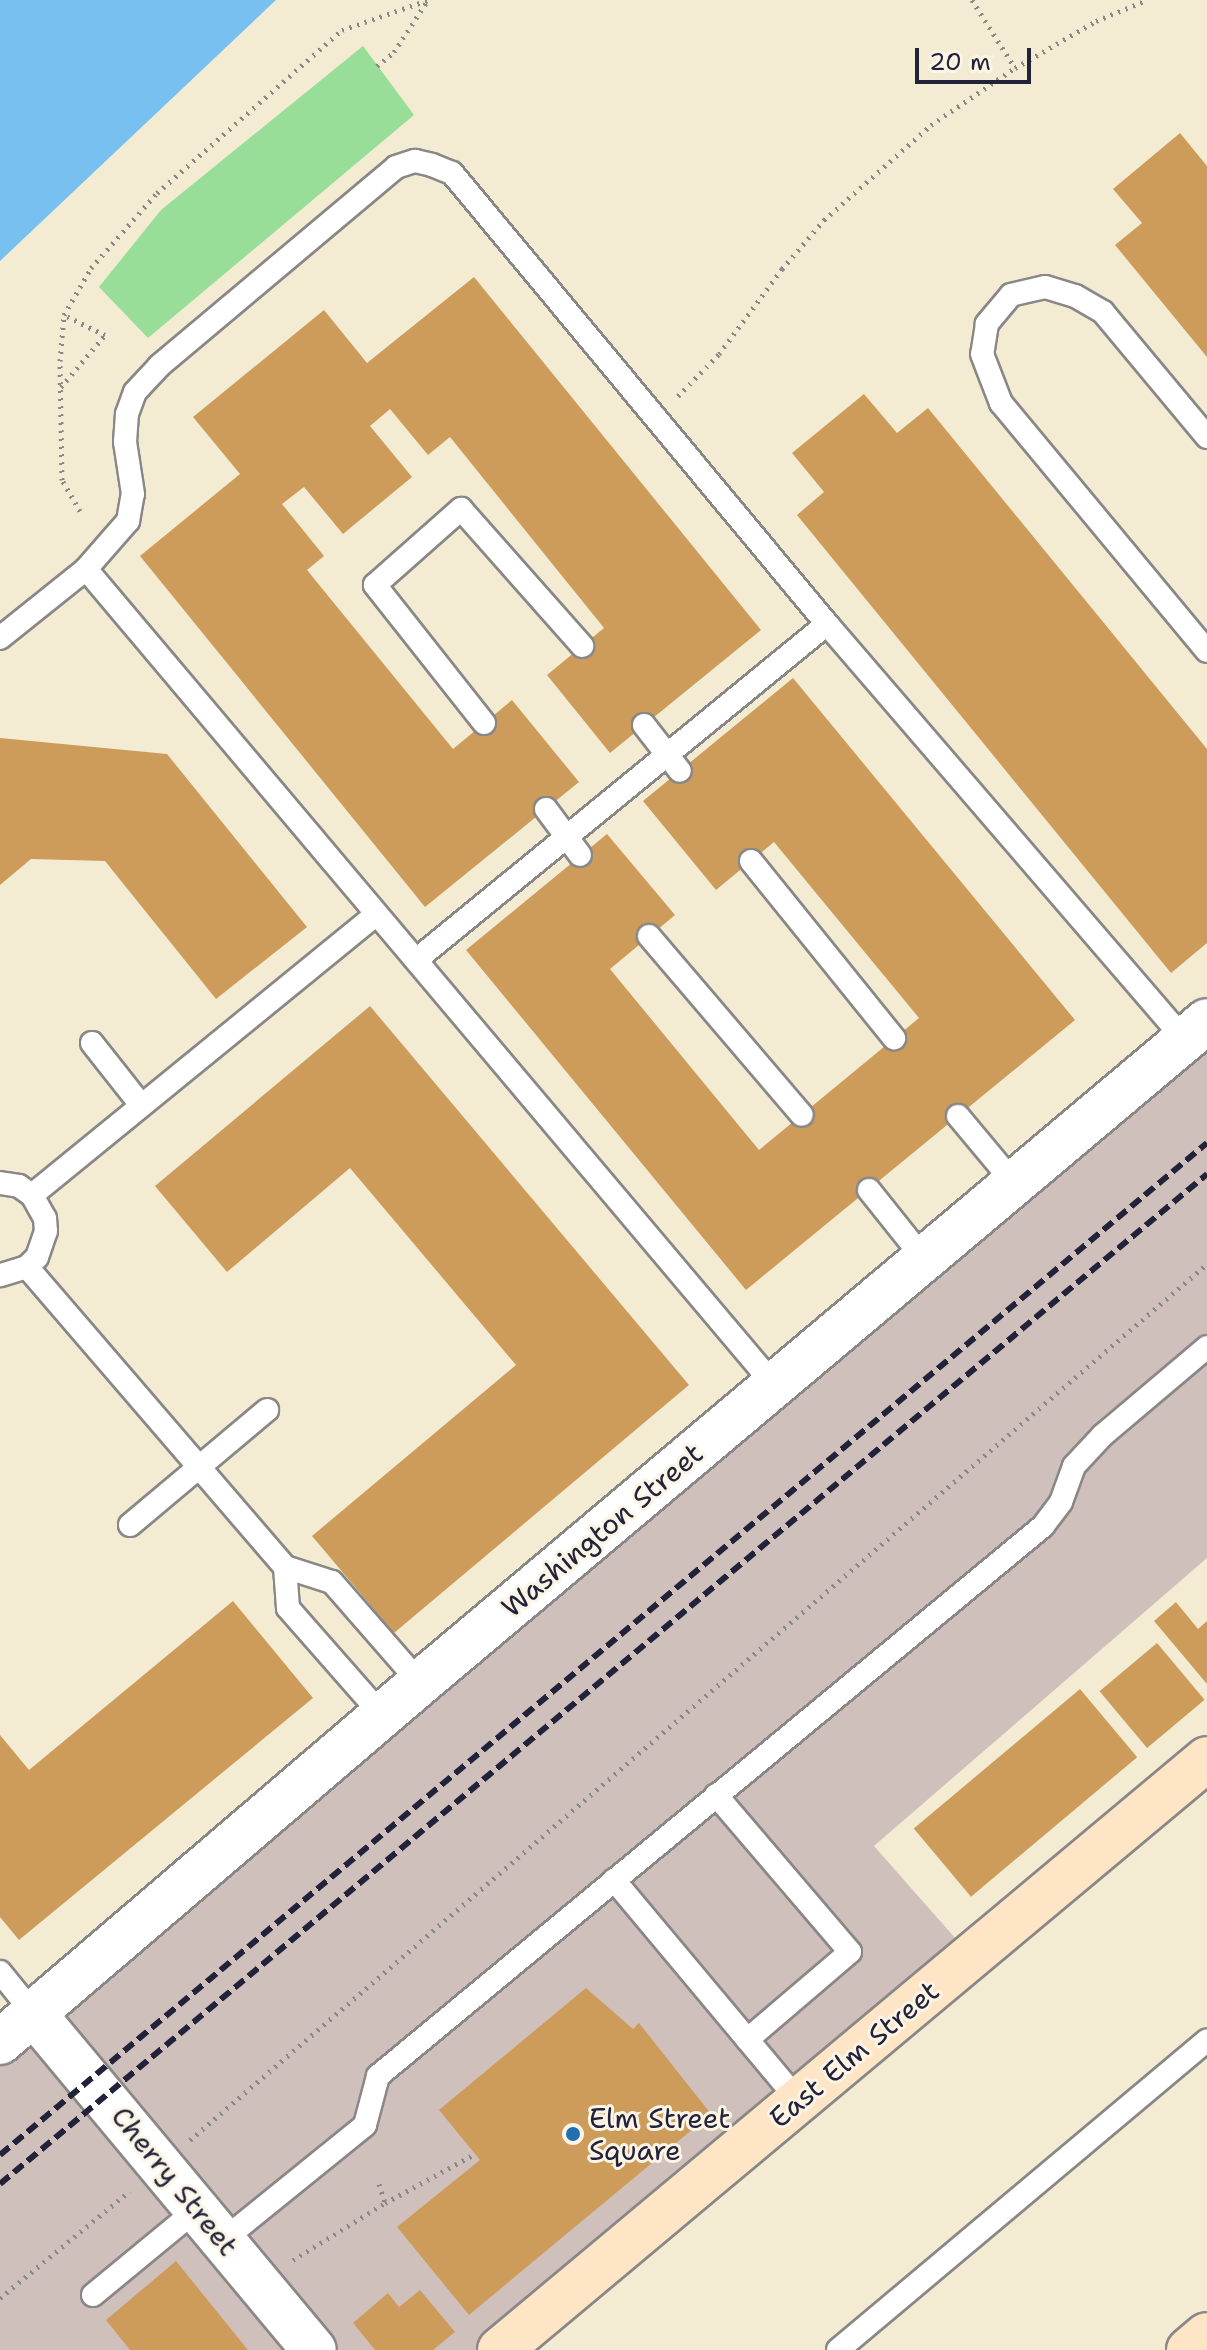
<!DOCTYPE html>
<style>
body{margin:0}
#map{position:relative;width:1207px;height:2350px;overflow:hidden;background:#f3ecd3;font-family:"Shantell Sans",sans-serif}
div>[style]{position:absolute}
[style*='--x']{left:calc(var(--x)*1px);top:calc(var(--y)*1px);width:calc(var(--w)*1px);rotate:calc(var(--a)*1deg)}
.industrial>*{inset:0;background:#d0c0bc}
.green>*{inset:0;background:#98de98}
.water>*{inset:0;background:#77c0f0}
.building>*{inset:0;background:#ce9c5a;transform-origin:0 0}
.path>*{height:5px;margin-top:-2.5px;transform-origin:0;background:repeating-linear-gradient(90deg,#8a8787 0 2px,transparent 0 8px)}
.roads{filter:drop-shadow(2px 0 #8a8787) drop-shadow(-2px 0 #8a8787) drop-shadow(0 2px #8a8787) drop-shadow(0 -2px #8a8787)}
.service>*{height:22px;margin:-11px;padding:0 11px;transform-origin:11px;border-radius:11px;background:#fff}
.minor>*{height:44px;margin:-22px;padding:0 22px;transform-origin:22px;border-radius:22px;background:#fff}
.secondary>*{height:44px;margin:-22px;padding:0 22px;transform-origin:22px;border-radius:22px;background:#fde5c5}
.rail>*{height:6px;margin-top:-3px;transform-origin:0;background:repeating-linear-gradient(90deg,#22223b 0 12px,transparent 0 18px)}
.dots>*{width:22px;height:22px;translate:-50% -50%;box-sizing:border-box;border:4px solid #fcf5e5;border-radius:50%}
span{translate:-50% -50%;white-space:nowrap;text-align:center;line-height:1.15;-webkit-text-stroke:6px #fcf5e5;paint-order:stroke}
.street-label{font-size:28px;color:#22223b}
.poi-label{font-size:28px;color:#22223b}
.left{translate:0 -50%;text-align:left}
.scale{position:absolute;left:915px;top:48px;width:116px;height:36px;box-sizing:border-box;border:4px solid #22223b;border-top:0;padding-left:10px;font-size:24px;line-height:28px;white-space:nowrap;color:#22223b;-webkit-text-stroke:6px #fcf5e5;paint-order:stroke}
</style>
<div id="map">
<div class="industrial">
<div style="clip-path:polygon(1207px 1021px,1207px 1558px,874px 1846px,971px 1956px,498px 2350px,0 2350px,0 2042px)"></div>
</div>
<div class="green">
<div style="clip-path:polygon(363px 46px,414px 115px,148px 338px,99px 287px,161px 210px)"></div>
</div>
<div class="water">
<div style="clip-path:polygon(0 0,276px 0,0 261px)"></div>
</div>
<div class="building">
<div style="clip-path:polygon(1180px 133px,1207px 166px,1207px 357px,1115px 245px,1142px 223px,1113px 189px)"></div>
<div style="clip-path:polygon(474px 277px,761px 630px,610px 753px,547px 675px,604px 628px,450px 437px,428px 455px,390px 409px,370px 426px,412px 477px,343px 534px,304px 487px,282px 504px,324px 556px,307px 570px,453px 749px,512px 700px,579px 782px,425px 907px,140px 556px,240px 474px,193px 417px,324px 310px,367px 363px)"></div>
<div style="clip-path:polygon(864px 394px,897px 433px,928px 408px,1207px 749px,1207px 943px,1171px 973px,797px 515px,824px 492px,792px 453px)"></div>
<div style="clip-path:polygon(793px 678px,1075px 1020px,746px 1290px,466px 950px,607px 834px,675px 915px,610px 969px,759px 1150px,919px 1018px,774px 842px,716px 890px,643px 801px)"></div>
<div style="clip-path:polygon(0 738px,167px 754px,307px 927px,216px 999px,105px 861px,31px 859px,0 885px)"></div>
<div style="clip-path:polygon(370px 1006px,689px 1385px,394px 1633px,312px 1536px,516px 1365px,350px 1168px,227px 1272px,155px 1186px)"></div>
<div style="clip-path:polygon(233px 1601px,313px 1698px,19px 1940px,0 1917px,0 1735px,29px 1770px)"></div>
<div style="clip-path:polygon(1176px 1602px,1198px 1629px,1207px 1621px,1207px 1684px,1154px 1621px)"></div>
<div style="left:1157px;top:1643px;width:74px;height:75px;rotate:50deg"></div>
<div style="left:1080px;top:1689px;width:89px;height:217px;rotate:50deg"></div>
<div style="clip-path:polygon(586px 1988px,633px 2029px,639px 2023px,711px 2114px,469px 2315px,397px 2227px,480px 2160px,439px 2110px)"></div>
<div style="clip-path:polygon(176px 2261px,248px 2350px,130px 2350px,106px 2320px)"></div>
<div style="clip-path:polygon(420px 2290px,455px 2332px,433px 2350px,375px 2350px,353px 2323px,388px 2293px,399px 2307px)"></div>
</div>
<div class="path">
<div style="--x:972;--y:0;--w:80;--a:57.7"></div>
<div style="--x:377;--y:66;--w:22;--a:-39"></div>
<div style="--x:394;--y:52;--w:59;--a:-56.9"></div>
<div style="--x:61;--y:387;--w:68;--a:-49.8"></div>
<div style="--x:105;--y:335;--w:46;--a:-154"></div>
<div style="--x:678;--y:396;--w:59;--a:-45.7"></div>
<div style="--x:719;--y:354;--w:106;--a:-53.5"></div>
<div style="--x:782;--y:269;--w:65;--a:-49.4"></div>
<div style="--x:824;--y:220;--w:143;--a:-41.6"></div>
<div style="--x:931;--y:125;--w:102;--a:-34.2"></div>
<div style="--x:1015;--y:68;--w:94;--a:-30.1"></div>
<div style="--x:1096;--y:21;--w:55;--a:-22.4"></div>
<div style="--x:80;--y:511;--w:36;--a:-120"></div>
<div style="--x:62;--y:480;--w:119;--a:-91"></div>
<div style="--x:60;--y:361;--w:46;--a:-85"></div>
<div style="--x:64;--y:315;--w:54;--a:-60.1"></div>
<div style="--x:91;--y:268;--w:100;--a:-48.7"></div>
<div style="--x:157;--y:193;--w:247;--a:-41.4"></div>
<div style="--x:342;--y:30;--w:91;--a:-19.2"></div>
<div style="--x:190;--y:2140;--w:1342;--a:-40.74"></div>
<div style="--x:379;--y:2184;--w:20;--a:72"></div>
<div style="--x:293;--y:2260;--w:108;--a:-31.8"></div>
<div style="--x:385;--y:2203;--w:102;--a:-28.6"></div>
<div style="--x:0;--y:2298;--w:168;--a:-39.5"></div>
</div>
<div class="roads">
<div class="service">
<div style="--x:1207;--y:437;--w:163;--a:-129.8"></div>
<div style="--x:1103;--y:312;--w:32;--a:-150"></div>
<div style="--x:1075;--y:296;--w:31;--a:-163"></div>
<div style="--x:1045;--y:287;--w:35;--a:167"></div>
<div style="--x:1011;--y:295;--w:38;--a:130"></div>
<div style="--x:987;--y:324;--w:30;--a:99"></div>
<div style="--x:982;--y:354;--w:53;--a:68.8"></div>
<div style="--x:1001;--y:403;--w:322;--a:50.3"></div>
<div style="--x:86;--y:569;--w:1067;--a:49.86"></div>
<div style="--x:0;--y:638;--w:110;--a:-38.7"></div>
<div style="--x:86;--y:569;--w:64;--a:-48.8"></div>
<div style="--x:128;--y:521;--w:27;--a:-80"></div>
<div style="--x:133;--y:494;--w:53;--a:-98.7"></div>
<div style="--x:125;--y:442;--w:28;--a:-86"></div>
<div style="--x:127;--y:414;--w:23;--a:-70"></div>
<div style="--x:135;--y:392;--w:35;--a:-47"></div>
<div style="--x:159;--y:366;--w:309;--a:-40"></div>
<div style="--x:396;--y:167;--w:20;--a:-18"></div>
<div style="--x:415;--y:161;--w:17;--a:13"></div>
<div style="--x:432;--y:165;--w:22;--a:22"></div>
<div style="--x:452;--y:173;--w:587;--a:50.26"></div>
<div style="--x:827;--y:624;--w:549;--a:49.29"></div>
<div style="--x:484;--y:723;--w:176;--a:-128.3"></div>
<div style="--x:375;--y:585;--w:115;--a:-41.5"></div>
<div style="--x:461;--y:509;--w:183;--a:48.5"></div>
<div style="--x:644;--y:725;--w:58;--a:52"></div>
<div style="--x:546;--y:809;--w:57;--a:53.5"></div>
<div style="--x:751;--y:861;--w:228;--a:51.1"></div>
<div style="--x:649;--y:936;--w:235;--a:49.5"></div>
<div style="--x:416;--y:960;--w:531;--a:-39.27"></div>
<div style="--x:92;--y:1043;--w:79;--a:51.7"></div>
<div style="--x:958;--y:1116;--w:87;--a:50.1"></div>
<div style="--x:0;--y:1183;--w:19;--a:9"></div>
<div style="--x:19;--y:1186;--w:16;--a:35"></div>
<div style="--x:32;--y:1195;--w:26;--a:61"></div>
<div style="--x:45;--y:1218;--w:13;--a:86"></div>
<div style="--x:46;--y:1231;--w:28;--a:109"></div>
<div style="--x:37;--y:1257;--w:14;--a:135"></div>
<div style="--x:27;--y:1267;--w:28;--a:163"></div>
<div style="--x:869;--y:1190;--w:88;--a:51.4"></div>
<div style="--x:32;--y:1195;--w:444;--a:-39.2"></div>
<div style="--x:27;--y:1267;--w:396;--a:49.3"></div>
<div style="--x:285;--y:1567;--w:49;--a:17.7"></div>
<div style="--x:332;--y:1582;--w:134;--a:48.9"></div>
<div style="--x:130;--y:1525;--w:179;--a:-40"></div>
<div style="--x:285;--y:1567;--w:41;--a:85.8"></div>
<div style="--x:288;--y:1608;--w:142;--a:48.7"></div>
<div style="--x:716;--y:1795;--w:206;--a:49.5"></div>
<div style="--x:850;--y:1952;--w:135;--a:139.5"></div>
<div style="--x:614;--y:1880;--w:287;--a:50.1"></div>
<div style="--x:0;--y:1972;--w:54;--a:51"></div>
<div style="--x:222;--y:2241;--w:184;--a:-39"></div>
<div style="--x:365;--y:2125;--w:51;--a:-75.1"></div>
<div style="--x:378;--y:2076;--w:863;--a:-39.59"></div>
<div style="--x:1043;--y:1526;--w:30;--a:-53"></div>
<div style="--x:1061;--y:1502;--w:38;--a:-70"></div>
<div style="--x:1074;--y:1466;--w:42;--a:-46.9"></div>
<div style="--x:1103;--y:1435;--w:136;--a:-40.2"></div>
<div style="--x:93;--y:2295;--w:134;--a:-39.5"></div>
<div style="--x:838;--y:2350;--w:482;--a:-40"></div>
</div>
<div class="minor">
<div style="--x:34;--y:2014;--w:437;--a:50.2"></div>
<div style="--x:0;--y:2042;--w:553;--a:-40.52"></div>
<div style="--x:420;--y:1683;--w:1028;--a:-40.07"></div>
</div>
<div class="secondary">
<div style="--x:500;--y:2350;--w:921;--a:-39.89"></div>
<div style="--x:1189;--y:2350;--w:23;--a:-40"></div>
</div>
</div>
<div class="rail">
<div style="--x:0;--y:2155;--w:1575;--a:-39.98"></div>
<div style="--x:0;--y:2184;--w:1574;--a:-39.92"></div>
</div>
<div class="dots">
<div style="left:573px;top:2134px;background:#1f6fb2"></div>
</div>
<div class="street-label">
<span style="left:602px;top:1530px;rotate:-40deg">Washington Street</span>
<span style="left:854px;top:2054px;rotate:-40deg">East Elm Street</span>
<span style="left:175px;top:2181px;rotate:51deg">Cherry Street</span>
</div>
<div class="poi-label">
<span class="left" style="left:589px;top:2134px">Elm Street<br>Square</span>
</div>
<div class="scale">20 m</div>
</div>
